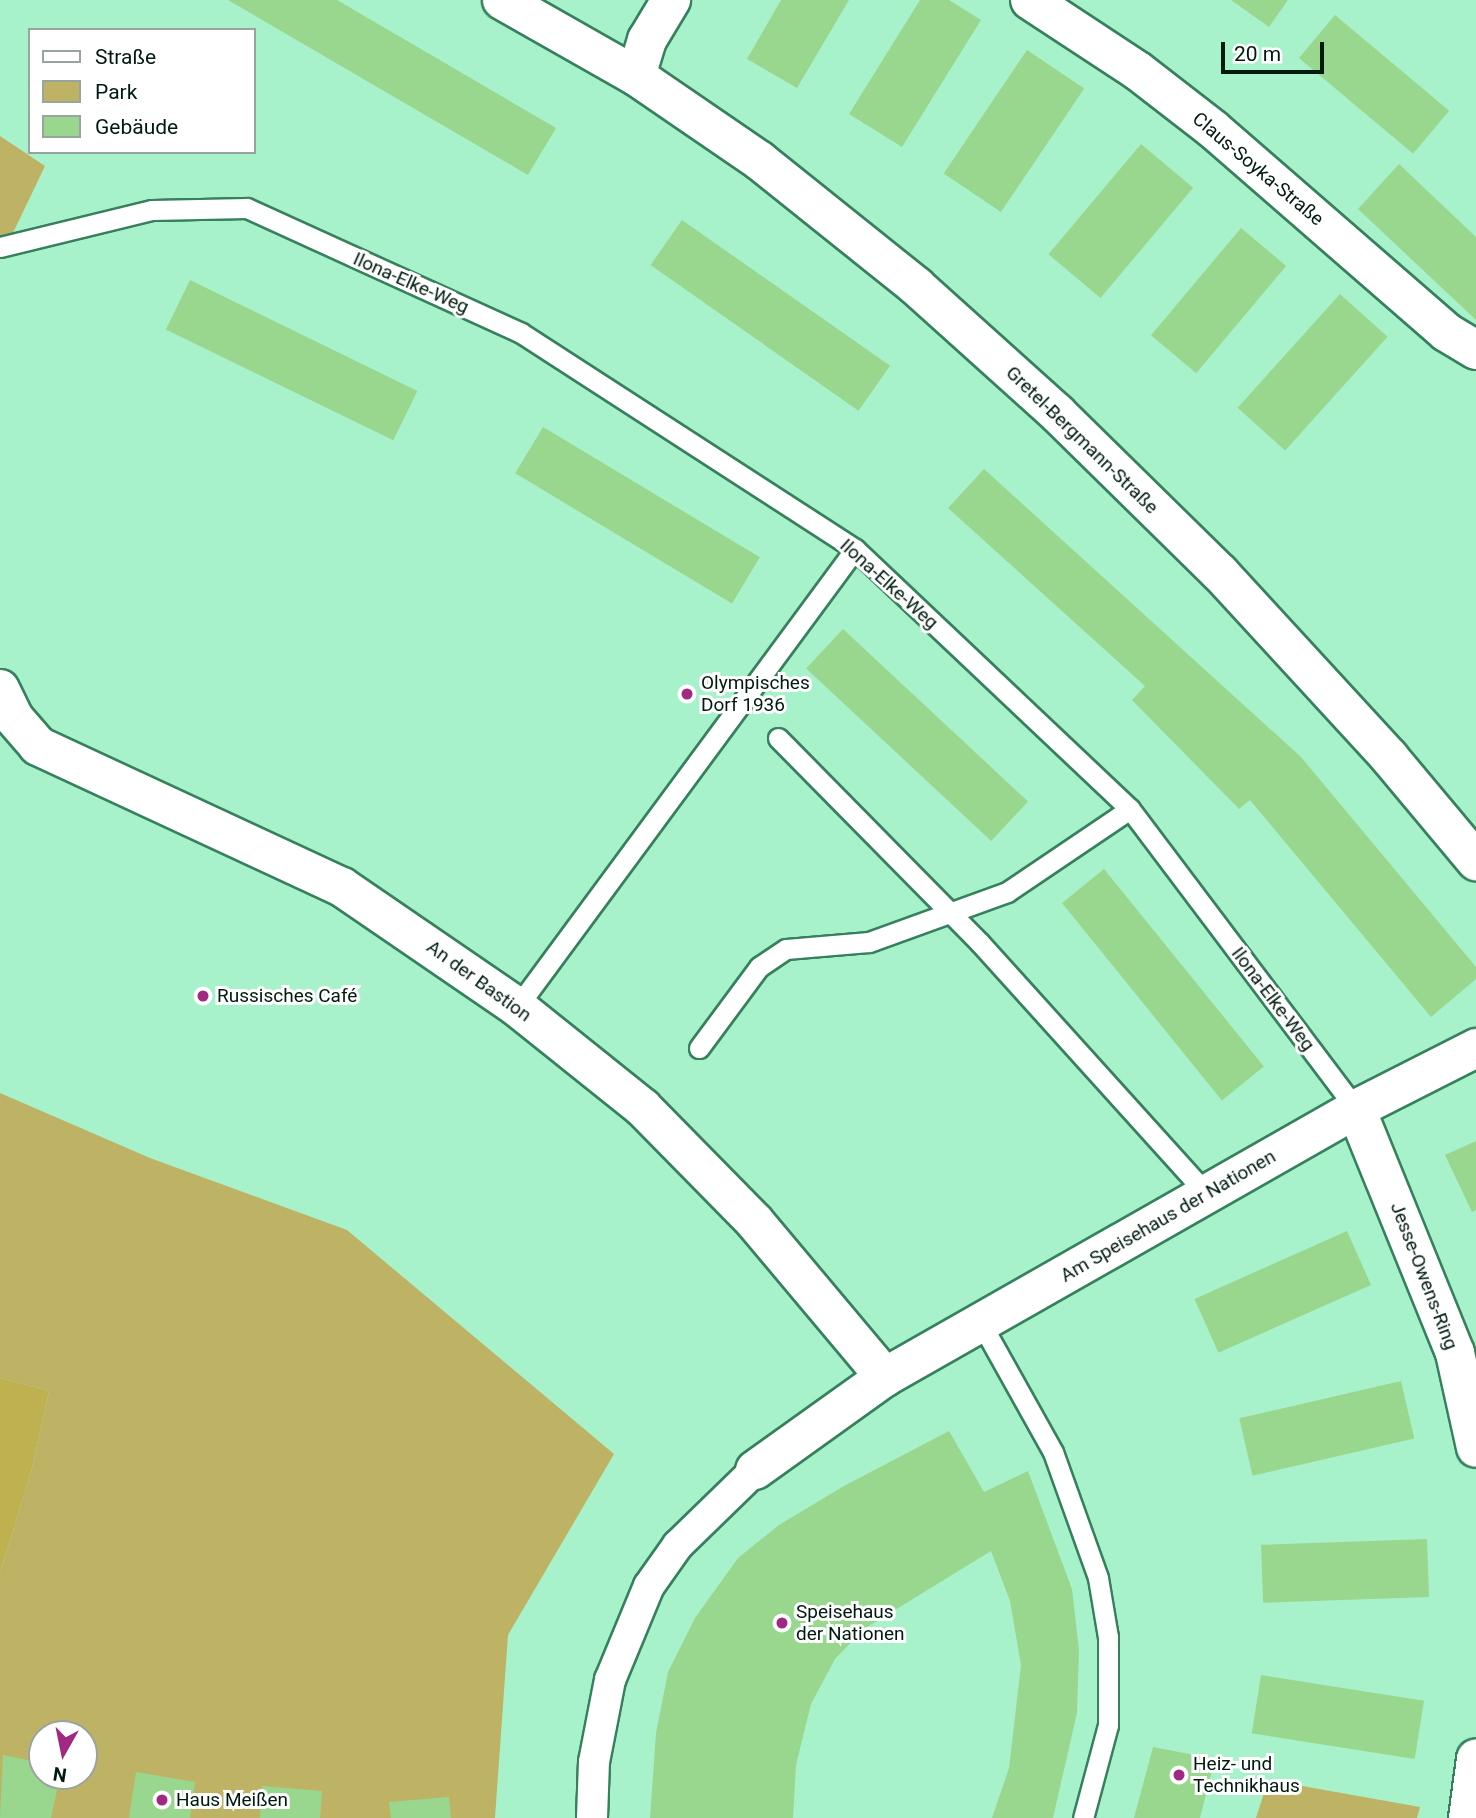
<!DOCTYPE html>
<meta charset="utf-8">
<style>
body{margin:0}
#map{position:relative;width:1476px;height:1818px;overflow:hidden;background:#a8f2cb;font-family:Roboto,sans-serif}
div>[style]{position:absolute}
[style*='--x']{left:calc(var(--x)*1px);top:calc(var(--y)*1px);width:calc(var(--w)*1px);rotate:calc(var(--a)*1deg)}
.green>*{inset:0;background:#beb365}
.forest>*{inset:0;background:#bfb050}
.building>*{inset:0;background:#99d78f;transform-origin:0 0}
.roads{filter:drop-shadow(2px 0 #37805e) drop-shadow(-2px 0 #37805e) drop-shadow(0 2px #37805e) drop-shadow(0 -2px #37805e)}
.service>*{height:19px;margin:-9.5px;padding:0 9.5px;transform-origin:9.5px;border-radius:9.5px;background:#fff}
.pedestrian>*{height:30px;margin:-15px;padding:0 15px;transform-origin:15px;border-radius:15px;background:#fff}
.minor>*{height:38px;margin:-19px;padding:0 19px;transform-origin:19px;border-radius:19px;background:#fff}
.dots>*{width:19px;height:19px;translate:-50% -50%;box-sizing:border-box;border:4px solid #fff;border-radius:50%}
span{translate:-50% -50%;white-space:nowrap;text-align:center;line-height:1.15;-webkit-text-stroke:6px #fff;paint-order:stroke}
.street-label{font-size:19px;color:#001b0e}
.poi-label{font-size:19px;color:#001b0e}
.left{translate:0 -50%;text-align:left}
.legend{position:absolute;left:28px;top:28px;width:228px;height:126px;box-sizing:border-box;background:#fff;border:2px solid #99a49f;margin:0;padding:9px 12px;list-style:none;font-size:21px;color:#001b0e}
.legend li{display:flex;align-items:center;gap:14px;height:35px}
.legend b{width:35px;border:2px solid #99a49f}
.north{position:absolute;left:28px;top:1720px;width:70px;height:70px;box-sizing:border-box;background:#fff;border:2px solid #99a49f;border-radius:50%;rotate:189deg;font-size:19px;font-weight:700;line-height:28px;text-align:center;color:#001b0e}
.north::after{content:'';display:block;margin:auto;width:24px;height:32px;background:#a12981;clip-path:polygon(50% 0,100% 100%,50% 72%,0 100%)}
.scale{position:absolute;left:1221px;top:42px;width:103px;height:32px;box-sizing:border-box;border:4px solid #001b0e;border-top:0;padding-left:9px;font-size:21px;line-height:24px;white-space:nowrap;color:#001b0e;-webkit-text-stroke:5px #fff;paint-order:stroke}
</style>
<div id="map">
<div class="green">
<div style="clip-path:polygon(0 136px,45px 166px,0 260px)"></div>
<div style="clip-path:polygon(evenodd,0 1093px,150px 1158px,347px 1230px,614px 1454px,508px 1635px,495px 1818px,0 1818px,0 1572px,31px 1472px,49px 1391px,0 1378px,0 1093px,42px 1734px,84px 1734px,84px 1776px,42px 1776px,42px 1734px)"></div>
<div style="clip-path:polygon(1268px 1780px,1420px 1807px,1417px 1818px,1256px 1818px)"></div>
</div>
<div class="forest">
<div style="clip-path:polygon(0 1378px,49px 1391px,31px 1472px,0 1572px)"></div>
</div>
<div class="building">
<div style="clip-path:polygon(228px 0,337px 0,556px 128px,528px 175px)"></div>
<div style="clip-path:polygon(781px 0,849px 0,797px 88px,747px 59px)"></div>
<div style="clip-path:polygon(920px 0,949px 0,981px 20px,902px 147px,849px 114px)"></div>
<div style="clip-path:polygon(1231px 0,1288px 0,1269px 27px)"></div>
<div style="left:1335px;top:15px;width:149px;height:56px;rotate:40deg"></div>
<div style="left:1027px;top:50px;width:69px;height:149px;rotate:34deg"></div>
<div style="left:1141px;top:144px;width:68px;height:144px;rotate:40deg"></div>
<div style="clip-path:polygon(1399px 164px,1476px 237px,1476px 320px,1358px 209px)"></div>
<div style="left:682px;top:220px;width:254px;height:55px;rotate:35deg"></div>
<div style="left:1241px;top:228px;width:59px;height:140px;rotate:40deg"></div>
<div style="left:190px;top:280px;width:253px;height:55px;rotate:26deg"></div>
<div style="left:1340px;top:294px;width:64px;height:153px;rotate:42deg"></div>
<div style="left:543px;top:427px;width:253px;height:54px;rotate:31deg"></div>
<div style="clip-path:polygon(984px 469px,1301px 757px,1476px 967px,1476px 979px,1431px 1017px,1250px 800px,1239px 809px,1132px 700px,1145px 686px,948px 508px)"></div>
<div style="left:843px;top:629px;width:253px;height:54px;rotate:43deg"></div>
<div style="left:1104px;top:869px;width:254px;height:54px;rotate:51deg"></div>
<div style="clip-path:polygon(1476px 1141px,1476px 1210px,1472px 1212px,1445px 1155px)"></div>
<div style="left:1347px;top:1231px;width:59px;height:167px;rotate:66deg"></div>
<div style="left:1401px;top:1381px;width:59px;height:166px;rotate:77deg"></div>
<div style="clip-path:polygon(949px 1431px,984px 1492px,1028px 1471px,1072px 1589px,1079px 1650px,1077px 1713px,1053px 1818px,992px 1818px,1009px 1768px,1021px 1665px,1010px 1601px,991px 1551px,864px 1629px,835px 1659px,811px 1704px,796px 1765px,793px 1818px,650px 1818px,656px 1733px,668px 1672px,695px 1618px,738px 1558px,779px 1525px,844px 1486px)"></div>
<div style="left:1427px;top:1539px;width:58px;height:166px;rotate:88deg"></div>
<div style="left:1261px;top:1675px;width:165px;height:59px;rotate:9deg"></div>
<div style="clip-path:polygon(1153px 1747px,1215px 1759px,1200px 1818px,1134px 1818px)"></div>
<div style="clip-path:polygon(3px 1755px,42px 1763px,42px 1776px,60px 1776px,51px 1818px,0 1818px)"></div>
<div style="clip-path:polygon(136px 1772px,195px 1782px,190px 1818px,129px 1818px)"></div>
<div style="clip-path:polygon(262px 1786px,322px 1791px,320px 1818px,260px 1818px)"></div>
<div style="clip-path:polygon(449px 1797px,451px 1818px,391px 1818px,389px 1802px)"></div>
</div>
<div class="roads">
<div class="service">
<div style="--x:0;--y:247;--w:156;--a:-13.7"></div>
<div style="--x:152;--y:210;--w:95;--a:-1.2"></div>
<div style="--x:247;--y:208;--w:301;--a:24.5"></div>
<div style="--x:521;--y:333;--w:398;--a:32.9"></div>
<div style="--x:855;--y:549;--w:378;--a:43.4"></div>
<div style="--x:1130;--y:809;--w:376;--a:53"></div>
<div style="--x:778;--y:738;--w:288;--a:45.4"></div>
<div style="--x:980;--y:943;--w:338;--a:47.9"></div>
<div style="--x:517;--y:1007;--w:569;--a:-53.57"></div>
<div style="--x:699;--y:1048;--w:101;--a:-53.5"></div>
<div style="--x:759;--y:967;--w:32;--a:-34"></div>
<div style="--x:786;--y:949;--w:83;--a:-4.8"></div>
<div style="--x:869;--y:942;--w:147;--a:-19.9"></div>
<div style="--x:1007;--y:892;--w:148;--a:-34"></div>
<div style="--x:982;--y:1325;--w:145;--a:60.8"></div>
<div style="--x:1053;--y:1452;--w:134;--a:70.3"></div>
<div style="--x:1098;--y:1578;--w:60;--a:80.4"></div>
<div style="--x:1108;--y:1637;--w:88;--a:90"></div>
<div style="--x:1108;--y:1725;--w:96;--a:105"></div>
</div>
<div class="pedestrian">
<div style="--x:592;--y:1818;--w:56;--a:-88"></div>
<div style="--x:594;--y:1762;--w:84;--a:-79"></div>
<div style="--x:610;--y:1680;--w:102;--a:-67.5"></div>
<div style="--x:649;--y:1586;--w:50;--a:-54.7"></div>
<div style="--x:678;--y:1545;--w:107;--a:-44.2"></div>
</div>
<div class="minor">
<div style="--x:502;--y:0;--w:154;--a:29.6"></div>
<div style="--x:636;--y:76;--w:150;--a:34.4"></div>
<div style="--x:760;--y:161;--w:200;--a:38.7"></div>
<div style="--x:916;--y:286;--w:190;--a:42"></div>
<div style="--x:1057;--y:413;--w:228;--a:44.5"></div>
<div style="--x:1220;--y:573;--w:250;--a:47.4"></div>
<div style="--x:1389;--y:757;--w:136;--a:50.1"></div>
<div style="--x:1030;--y:0;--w:129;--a:33.3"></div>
<div style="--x:1138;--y:71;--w:96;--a:37.8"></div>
<div style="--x:1214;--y:130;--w:308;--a:41"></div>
<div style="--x:1446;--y:332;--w:35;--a:31"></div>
<div style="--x:636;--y:76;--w:38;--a:-73"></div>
<div style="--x:647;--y:40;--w:47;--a:-59"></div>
<div style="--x:0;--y:689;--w:32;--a:64"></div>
<div style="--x:14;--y:718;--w:37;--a:49"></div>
<div style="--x:38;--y:746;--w:335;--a:24.9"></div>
<div style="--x:342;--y:887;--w:212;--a:34.4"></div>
<div style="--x:517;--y:1007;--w:161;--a:38.7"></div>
<div style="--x:643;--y:1108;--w:158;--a:45.5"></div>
<div style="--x:754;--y:1221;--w:204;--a:50"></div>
<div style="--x:1356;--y:1109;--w:263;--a:67.9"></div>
<div style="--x:1455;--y:1353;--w:97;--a:77.5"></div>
<div style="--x:755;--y:1470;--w:160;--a:-35.6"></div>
<div style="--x:885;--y:1377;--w:542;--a:-29.64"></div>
<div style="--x:1356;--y:1109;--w:135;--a:-26.9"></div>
<div style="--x:1468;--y:1818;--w:60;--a:-82.3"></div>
</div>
</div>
<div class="dots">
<div style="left:687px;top:694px;background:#a12981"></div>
<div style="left:203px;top:996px;background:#a12981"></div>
<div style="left:782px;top:1623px;background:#a12981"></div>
<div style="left:1179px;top:1775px;background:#a12981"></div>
<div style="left:162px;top:1800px;background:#a12981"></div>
</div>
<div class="street-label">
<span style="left:1258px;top:169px;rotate:40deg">Claus-Soyka-Straße</span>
<span style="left:411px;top:283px;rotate:24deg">Ilona-Elke-Weg</span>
<span style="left:1082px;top:440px;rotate:44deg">Gretel-Bergmann-Straße</span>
<span style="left:889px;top:584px;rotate:42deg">Ilona-Elke-Weg</span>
<span style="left:479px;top:981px;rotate:36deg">An der Bastion</span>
<span style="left:1273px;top:999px;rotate:53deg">Ilona-Elke-Weg</span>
<span style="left:1168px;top:1216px;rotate:-30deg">Am Speisehaus der Nationen</span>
<span style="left:1424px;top:1276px;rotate:69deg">Jesse-Owens-Ring</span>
</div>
<div class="poi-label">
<span class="left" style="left:701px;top:694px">Olympisches<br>Dorf 1936</span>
<span class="left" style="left:217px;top:996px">Russisches Café</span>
<span class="left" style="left:796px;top:1623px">Speisehaus<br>der Nationen</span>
<span class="left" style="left:1193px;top:1775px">Heiz- und<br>Technikhaus</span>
<span class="left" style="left:176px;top:1800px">Haus Meißen</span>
</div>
<ul class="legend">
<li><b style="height:9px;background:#fff"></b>Straße</li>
<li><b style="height:19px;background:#beb365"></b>Park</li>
<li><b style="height:19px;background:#99d78f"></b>Gebäude</li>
</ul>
<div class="north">N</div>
<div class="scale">20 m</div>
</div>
